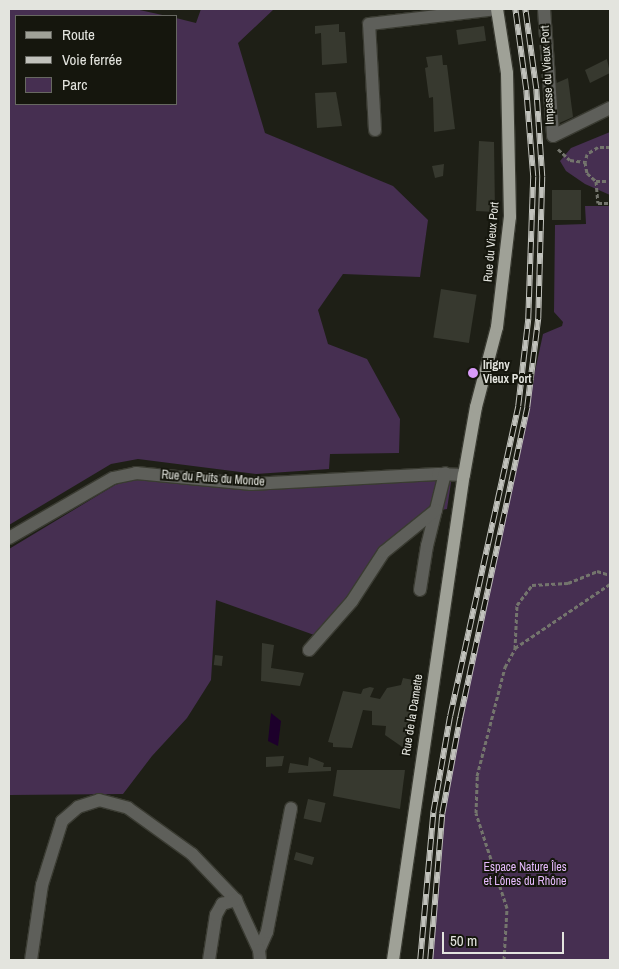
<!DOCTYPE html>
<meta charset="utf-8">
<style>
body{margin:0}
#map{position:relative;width:619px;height:969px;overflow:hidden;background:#1e1f16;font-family:"Archivo Narrow",sans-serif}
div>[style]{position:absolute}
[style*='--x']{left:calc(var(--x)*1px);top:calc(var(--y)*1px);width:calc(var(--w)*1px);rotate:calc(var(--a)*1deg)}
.green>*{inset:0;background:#462f51}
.water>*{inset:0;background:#1d002b}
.building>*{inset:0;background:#37392f;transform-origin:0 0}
.path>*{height:3px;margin-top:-1.5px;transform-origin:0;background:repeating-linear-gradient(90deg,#74756d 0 4px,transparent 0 6.5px)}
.roads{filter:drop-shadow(1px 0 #3a3b32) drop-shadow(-1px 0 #3a3b32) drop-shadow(0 1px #3a3b32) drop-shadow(0 -1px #3a3b32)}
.minor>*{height:12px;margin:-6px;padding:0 6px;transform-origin:6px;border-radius:6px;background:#5e5f5a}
.major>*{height:12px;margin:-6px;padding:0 6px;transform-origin:6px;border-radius:6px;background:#9fa197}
.rail>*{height:5.5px;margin-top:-2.75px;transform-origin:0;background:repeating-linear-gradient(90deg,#15160d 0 11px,#c1c2bc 0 22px);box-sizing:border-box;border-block:1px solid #c1c2bc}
.dots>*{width:14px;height:14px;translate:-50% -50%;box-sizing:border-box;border:2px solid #15160d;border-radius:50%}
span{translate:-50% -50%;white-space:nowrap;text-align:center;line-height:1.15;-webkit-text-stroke:4px #15160d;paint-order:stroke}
.street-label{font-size:12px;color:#e3e4de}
.poi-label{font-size:12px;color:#e3e4de;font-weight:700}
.left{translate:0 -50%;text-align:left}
.park-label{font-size:12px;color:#e5bafc}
.frame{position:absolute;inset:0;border:10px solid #e3e4de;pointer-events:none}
.legend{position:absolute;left:15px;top:15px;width:162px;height:90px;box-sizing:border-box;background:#15160d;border:1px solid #676861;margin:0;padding:6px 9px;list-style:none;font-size:15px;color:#e3e4de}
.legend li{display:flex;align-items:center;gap:10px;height:25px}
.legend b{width:25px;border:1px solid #676861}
.scale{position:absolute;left:442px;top:932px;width:122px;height:22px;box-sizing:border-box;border:2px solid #e3e4de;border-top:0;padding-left:6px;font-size:15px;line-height:18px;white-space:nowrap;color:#e3e4de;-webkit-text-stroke:4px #15160d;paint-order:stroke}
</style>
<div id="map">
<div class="green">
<div style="clip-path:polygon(9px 9px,135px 9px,167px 16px,16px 16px,16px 104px,176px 104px,176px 18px,196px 23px,201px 9px,274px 9px,238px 43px,265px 133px,393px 186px,428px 220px,420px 277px,343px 274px,318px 310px,328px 344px,367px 359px,400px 419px,399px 453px,330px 454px,329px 469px,256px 474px,138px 459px,111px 464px,9px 525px)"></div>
<div style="clip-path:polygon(610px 132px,610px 195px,585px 184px,566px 171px,560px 161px,571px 148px)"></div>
<div style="clip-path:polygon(585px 206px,610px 206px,610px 960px,432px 960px,448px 776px,543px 334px,562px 326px,563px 322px,554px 312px,555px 225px,586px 224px)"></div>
<div style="clip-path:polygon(452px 476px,447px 509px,429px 512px,365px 577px,317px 636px,216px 600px,211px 680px,187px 718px,152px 756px,123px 794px,9px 795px,9px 549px,115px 485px,135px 478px,247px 488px)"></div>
</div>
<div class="water">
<div style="clip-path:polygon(271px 713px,281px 721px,278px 746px,268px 741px)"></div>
</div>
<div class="building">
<div style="clip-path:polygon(339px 24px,339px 32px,345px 32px,347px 63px,322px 65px,321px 33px,315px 34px,315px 26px)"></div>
<div style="left:484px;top:26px;width:15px;height:28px;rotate:82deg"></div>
<div style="clip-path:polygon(442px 55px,443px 65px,447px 65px,455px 129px,434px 132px,433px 97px,429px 98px,425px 68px,428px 67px,426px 57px)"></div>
<div style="clip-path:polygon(607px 59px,610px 73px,590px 83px,585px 70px)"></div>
<div style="clip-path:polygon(568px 78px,573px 117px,557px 124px,552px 85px)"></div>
<div style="clip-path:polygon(336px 92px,342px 126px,317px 128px,315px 93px)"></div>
<div style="clip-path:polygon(479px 141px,494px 142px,495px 212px,476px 211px)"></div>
<div style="clip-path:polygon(444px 164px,443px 176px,435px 178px,432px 166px)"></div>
<div style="left:552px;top:190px;width:29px;height:30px"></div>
<div style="left:441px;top:289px;width:36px;height:49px;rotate:9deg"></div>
<div style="clip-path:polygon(262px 643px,274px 645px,271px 668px,304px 673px,300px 686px,261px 681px)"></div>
<div style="left:215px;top:655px;width:8px;height:10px;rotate:7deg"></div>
<div style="clip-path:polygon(403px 678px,418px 681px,408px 751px,385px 735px,386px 726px,372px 725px,372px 711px,363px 710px,352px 748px,333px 747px,333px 743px,328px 742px,343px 691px,361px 694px,363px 689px,370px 687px,374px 688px,370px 697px,380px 699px,387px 688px,401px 685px)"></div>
<div style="clip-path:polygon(284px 756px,282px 766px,266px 767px,266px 757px)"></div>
<div style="clip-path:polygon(309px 757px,324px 763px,323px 767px,331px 767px,331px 771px,288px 773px,290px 763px,308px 766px)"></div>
<div style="clip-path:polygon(337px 770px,405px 770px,400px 809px,333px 796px)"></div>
<div style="left:308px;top:799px;width:18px;height:20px;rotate:13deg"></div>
<div style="left:296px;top:852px;width:19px;height:8px;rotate:16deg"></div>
</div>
<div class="path">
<div style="--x:610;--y:147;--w:12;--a:180"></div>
<div style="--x:598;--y:147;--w:13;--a:148"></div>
<div style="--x:587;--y:154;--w:8;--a:104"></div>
<div style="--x:585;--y:162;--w:11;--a:80"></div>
<div style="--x:587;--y:173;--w:12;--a:42"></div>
<div style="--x:596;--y:181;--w:14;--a:0"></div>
<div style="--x:558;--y:149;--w:16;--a:43"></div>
<div style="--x:570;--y:160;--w:15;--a:8"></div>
<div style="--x:596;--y:181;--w:22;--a:85"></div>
<div style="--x:598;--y:203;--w:12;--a:0"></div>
<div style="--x:515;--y:648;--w:115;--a:-34"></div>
<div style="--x:504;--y:960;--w:52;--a:-86.7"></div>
<div style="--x:507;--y:908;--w:100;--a:-108.1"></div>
<div style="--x:476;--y:813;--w:37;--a:-88"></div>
<div style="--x:477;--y:776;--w:113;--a:-75.6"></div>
<div style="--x:505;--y:667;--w:21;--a:-61"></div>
<div style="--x:515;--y:649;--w:44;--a:-87.4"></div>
<div style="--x:517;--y:605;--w:25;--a:-53"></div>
<div style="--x:532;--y:585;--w:36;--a:-3"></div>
<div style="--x:568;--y:583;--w:31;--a:-22"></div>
<div style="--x:597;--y:571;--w:14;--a:17"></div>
</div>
<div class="roads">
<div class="minor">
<div style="--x:544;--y:9;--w:127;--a:85.9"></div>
<div style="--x:553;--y:136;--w:64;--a:-26.2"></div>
<div style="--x:375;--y:130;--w:106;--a:-93.2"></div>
<div style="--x:369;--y:24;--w:129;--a:-6.7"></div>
<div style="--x:9;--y:538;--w:120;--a:-30"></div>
<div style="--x:113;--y:478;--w:24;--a:-12"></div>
<div style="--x:136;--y:473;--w:116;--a:5.5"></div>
<div style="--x:251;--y:484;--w:187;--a:-3.1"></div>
<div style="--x:438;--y:474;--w:26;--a:2"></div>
<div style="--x:420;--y:590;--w:45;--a:-81"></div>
<div style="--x:427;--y:546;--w:75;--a:-76.1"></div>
<div style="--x:309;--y:650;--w:65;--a:-48.7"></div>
<div style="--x:352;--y:601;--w:59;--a:-56.9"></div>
<div style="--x:384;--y:552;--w:67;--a:-38.9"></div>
<div style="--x:259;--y:950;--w:20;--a:-66"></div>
<div style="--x:267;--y:932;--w:126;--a:-79"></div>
<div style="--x:31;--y:960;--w:76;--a:-81.7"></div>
<div style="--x:42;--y:885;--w:67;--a:-72.6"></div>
<div style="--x:62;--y:821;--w:21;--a:-41"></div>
<div style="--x:78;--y:807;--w:22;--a:-18"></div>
<div style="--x:99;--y:800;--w:30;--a:15"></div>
<div style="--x:128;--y:808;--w:79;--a:35.7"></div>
<div style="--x:192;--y:854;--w:64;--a:46.3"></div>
<div style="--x:236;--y:900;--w:55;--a:65.3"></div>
<div style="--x:259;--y:950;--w:10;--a:84"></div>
<div style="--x:209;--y:960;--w:46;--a:-81.2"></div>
<div style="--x:216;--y:915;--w:13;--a:-61"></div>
<div style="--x:222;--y:904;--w:15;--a:-16"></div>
</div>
<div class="major">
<div style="--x:393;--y:960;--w:490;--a:-81.7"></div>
<div style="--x:464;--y:475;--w:69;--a:-80"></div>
<div style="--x:476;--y:407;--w:83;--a:-75.3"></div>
<div style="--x:497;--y:327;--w:111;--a:-83.3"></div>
<div style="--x:510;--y:217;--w:144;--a:-91.2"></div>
<div style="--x:507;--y:73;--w:65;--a:-98.9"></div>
</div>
</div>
<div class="rail">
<div style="--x:420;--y:960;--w:148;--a:-84.9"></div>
<div style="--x:433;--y:813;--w:98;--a:-80.1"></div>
<div style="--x:450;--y:716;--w:317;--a:-77.6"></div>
<div style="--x:518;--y:406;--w:88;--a:-83.4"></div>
<div style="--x:528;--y:319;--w:142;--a:-88"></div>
<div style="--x:533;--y:177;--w:87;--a:-94.6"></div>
<div style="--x:526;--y:90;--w:82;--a:-97.7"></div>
<div style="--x:430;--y:960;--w:146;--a:-85.3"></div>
<div style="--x:442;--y:814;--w:98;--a:-79.4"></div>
<div style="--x:460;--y:718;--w:318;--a:-77.8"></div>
<div style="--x:527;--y:407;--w:89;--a:-82.9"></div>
<div style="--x:538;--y:319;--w:142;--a:-88.4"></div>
<div style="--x:542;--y:177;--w:88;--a:-93.9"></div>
<div style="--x:536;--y:89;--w:81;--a:-97.8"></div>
</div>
<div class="dots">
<div style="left:473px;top:373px;background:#d89af8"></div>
</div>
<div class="street-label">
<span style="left:548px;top:75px;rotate:-93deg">Impasse du Vieux Port</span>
<span style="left:492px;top:242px;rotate:-85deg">Rue du Vieux Port</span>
<span style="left:213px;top:479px;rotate:4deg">Rue du Puits du Monde</span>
<span style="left:413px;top:715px;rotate:-81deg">Rue de la Damette</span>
</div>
<div class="poi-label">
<span class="left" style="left:483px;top:373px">Irigny<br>Vieux Port</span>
</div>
<div class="park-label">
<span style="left:525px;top:875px">Espace Nature Îles<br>et Lônes du Rhône</span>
</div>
<div class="frame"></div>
<ul class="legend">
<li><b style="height:6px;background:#9fa197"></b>Route</li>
<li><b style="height:6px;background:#c1c2bc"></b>Voie ferrée</li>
<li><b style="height:14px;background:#462f51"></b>Parc</li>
</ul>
<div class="scale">50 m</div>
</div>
